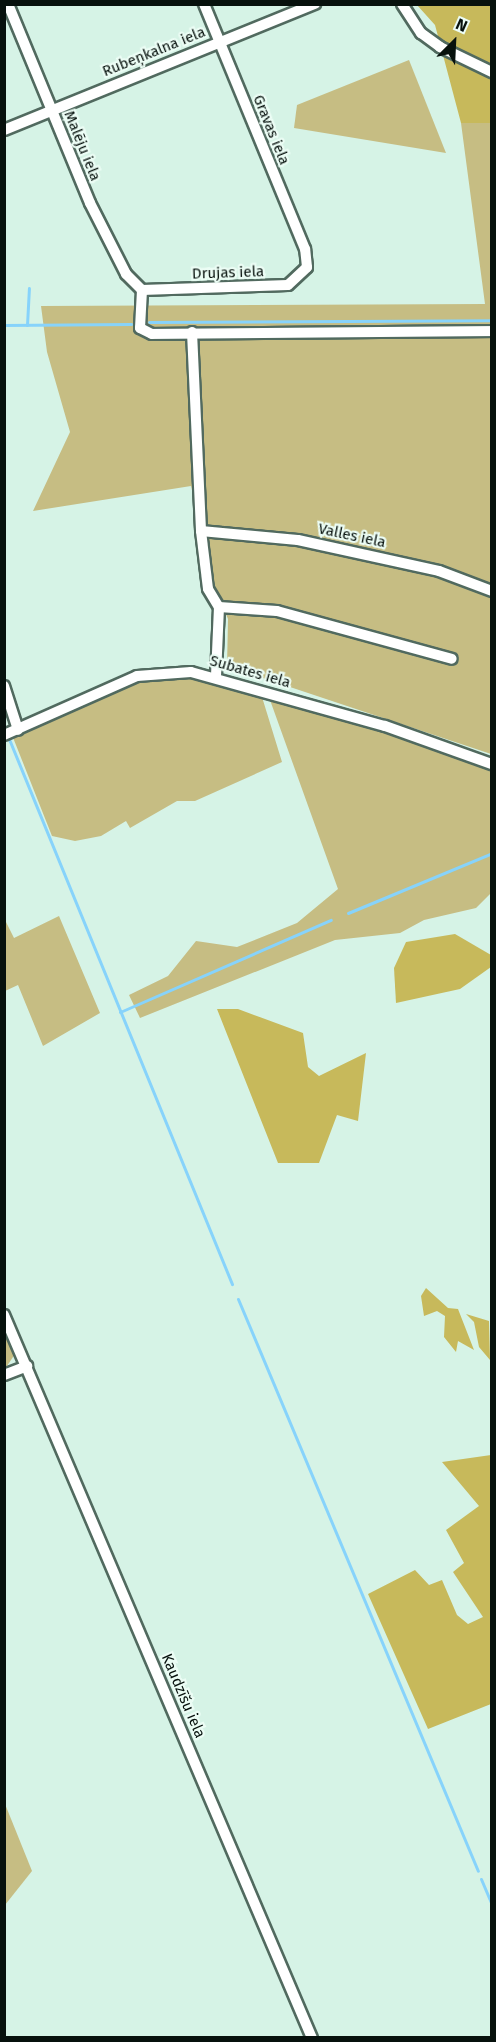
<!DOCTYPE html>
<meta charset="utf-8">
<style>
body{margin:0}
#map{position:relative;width:496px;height:2042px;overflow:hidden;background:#d6f3e6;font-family:"Fira Sans",sans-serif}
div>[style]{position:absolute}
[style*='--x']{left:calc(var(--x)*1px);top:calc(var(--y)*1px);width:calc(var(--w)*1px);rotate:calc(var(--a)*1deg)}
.green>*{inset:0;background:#c6bd83}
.forest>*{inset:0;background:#c7b95b}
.stream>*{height:3px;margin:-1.5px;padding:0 1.5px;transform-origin:1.5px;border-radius:1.5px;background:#87d3fb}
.roads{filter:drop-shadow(2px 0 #516a5f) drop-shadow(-2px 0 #516a5f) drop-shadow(0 2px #516a5f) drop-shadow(0 -2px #516a5f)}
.minor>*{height:10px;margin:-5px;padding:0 5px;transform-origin:5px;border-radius:5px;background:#fff}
span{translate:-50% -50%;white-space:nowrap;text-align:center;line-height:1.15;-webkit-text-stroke:4.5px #ecfdf5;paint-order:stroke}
.street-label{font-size:15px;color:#07110d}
.frame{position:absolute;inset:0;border:6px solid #07110d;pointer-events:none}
.north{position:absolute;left:424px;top:12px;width:60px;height:60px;-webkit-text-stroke:4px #ecfdf5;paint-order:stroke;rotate:24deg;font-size:16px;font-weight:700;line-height:24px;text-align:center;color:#07110d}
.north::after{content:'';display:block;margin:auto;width:21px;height:27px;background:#07110d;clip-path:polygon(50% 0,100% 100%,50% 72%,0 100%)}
</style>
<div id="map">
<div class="green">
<div style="clip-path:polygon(409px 60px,446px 153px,294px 128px,297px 105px)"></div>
<div style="clip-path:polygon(461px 123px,491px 123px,491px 754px,227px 666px,228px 619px,212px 581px,191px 486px,33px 511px,70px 432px,47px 352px,41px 306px,485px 304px)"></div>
<div style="clip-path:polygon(162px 676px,198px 677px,262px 697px,282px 762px,195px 801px,177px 801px,130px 828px,126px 821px,101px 836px,75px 841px,52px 836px,12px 735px,129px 682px)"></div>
<div style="clip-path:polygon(270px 700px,366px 725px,491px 770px,491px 893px,476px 908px,424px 920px,400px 933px,335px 940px,140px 1018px,129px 995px,168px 976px,196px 941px,237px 947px,297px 923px,338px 889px)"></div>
<div style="clip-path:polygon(59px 916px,100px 1013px,43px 1046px,18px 985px,5px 991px,5px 920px,14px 938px)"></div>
<div style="clip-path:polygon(5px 1332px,15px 1354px,5px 1369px)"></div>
<div style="clip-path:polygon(5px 1804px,32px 1871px,5px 1905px,4px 1905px)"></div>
</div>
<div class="forest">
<div style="clip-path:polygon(417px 5px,491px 5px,491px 123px,461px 123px,435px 25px)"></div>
<div style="clip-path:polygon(455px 934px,491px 955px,491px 967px,460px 989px,396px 1003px,394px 968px,406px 942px)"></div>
<div style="clip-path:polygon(217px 1009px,238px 1009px,303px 1033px,308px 1067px,319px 1076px,366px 1053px,358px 1121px,337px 1115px,319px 1163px,278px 1163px)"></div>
<div style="clip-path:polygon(426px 1288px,448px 1308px,458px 1309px,474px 1350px,458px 1341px,456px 1352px,444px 1337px,445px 1316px,437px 1311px,424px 1316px,421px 1296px)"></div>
<div style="clip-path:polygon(466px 1314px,489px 1321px,490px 1360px,479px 1347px,474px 1322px)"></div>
<div style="clip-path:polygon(491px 1455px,491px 1704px,428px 1729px,368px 1594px,415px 1570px,429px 1585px,442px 1580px,457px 1615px,468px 1624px,483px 1617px,453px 1572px,464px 1563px,446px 1530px,479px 1506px,442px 1462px)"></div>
</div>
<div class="stream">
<div style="--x:149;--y:322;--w:343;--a:-0.3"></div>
<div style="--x:4;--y:325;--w:127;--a:-0.5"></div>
<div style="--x:27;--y:325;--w:37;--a:-87"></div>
<div style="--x:9;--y:739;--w:589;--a:67.75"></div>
<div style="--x:348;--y:913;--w:156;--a:-22.6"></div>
<div style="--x:120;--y:1012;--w:230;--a:-23.6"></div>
<div style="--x:238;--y:1299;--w:620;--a:67.24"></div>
<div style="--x:481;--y:1879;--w:28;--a:67"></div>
</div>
<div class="roads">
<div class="minor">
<div style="--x:8;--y:4;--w:215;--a:67.6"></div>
<div style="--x:90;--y:203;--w:80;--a:63.1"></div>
<div style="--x:126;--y:274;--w:23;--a:45"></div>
<div style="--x:402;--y:4;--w:35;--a:57"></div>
<div style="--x:421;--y:33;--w:24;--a:36"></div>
<div style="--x:440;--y:47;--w:58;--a:25.7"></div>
<div style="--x:4;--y:130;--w:336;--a:-22.1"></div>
<div style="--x:142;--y:290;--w:146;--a:-2"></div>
<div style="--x:288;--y:285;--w:26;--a:-43"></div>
<div style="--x:307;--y:267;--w:18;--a:-96"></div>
<div style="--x:305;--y:249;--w:265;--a:-112.4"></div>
<div style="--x:142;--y:290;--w:38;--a:93"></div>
<div style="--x:140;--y:328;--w:13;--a:27"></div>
<div style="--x:152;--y:334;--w:340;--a:-0.5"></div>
<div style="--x:192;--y:332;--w:199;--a:87.4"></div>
<div style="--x:201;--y:531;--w:58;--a:83.1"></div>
<div style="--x:208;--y:589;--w:21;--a:59"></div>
<div style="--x:219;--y:607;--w:70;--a:92.5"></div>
<div style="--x:201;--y:531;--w:97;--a:5.3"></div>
<div style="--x:298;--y:540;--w:144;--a:12.4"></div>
<div style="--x:439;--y:571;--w:57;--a:20.7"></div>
<div style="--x:219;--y:607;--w:58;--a:3.9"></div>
<div style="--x:277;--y:611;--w:181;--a:15.3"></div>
<div style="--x:4;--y:686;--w:46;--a:72.3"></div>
<div style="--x:4;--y:735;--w:145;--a:-23.9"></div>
<div style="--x:137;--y:676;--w:54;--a:-4.2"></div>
<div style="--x:191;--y:672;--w:201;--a:15.6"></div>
<div style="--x:385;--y:726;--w:114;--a:19.6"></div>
<div style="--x:4;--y:1315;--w:786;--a:66.93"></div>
<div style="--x:4;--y:1375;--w:25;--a:-21"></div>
</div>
</div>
<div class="street-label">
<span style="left:154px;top:52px;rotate:-22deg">Rubeņkalna iela</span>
<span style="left:271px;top:130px;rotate:68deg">Gravas iela</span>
<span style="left:82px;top:146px;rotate:68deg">Malēju iela</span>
<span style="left:228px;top:273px;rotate:-2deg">Drujas iela</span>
<span style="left:352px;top:536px;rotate:12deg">Valles iela</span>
<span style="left:250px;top:672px;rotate:16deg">Subates iela</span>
<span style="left:183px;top:1696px;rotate:67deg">Kaudzīšu iela</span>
</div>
<div class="frame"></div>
<div class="north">N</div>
</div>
